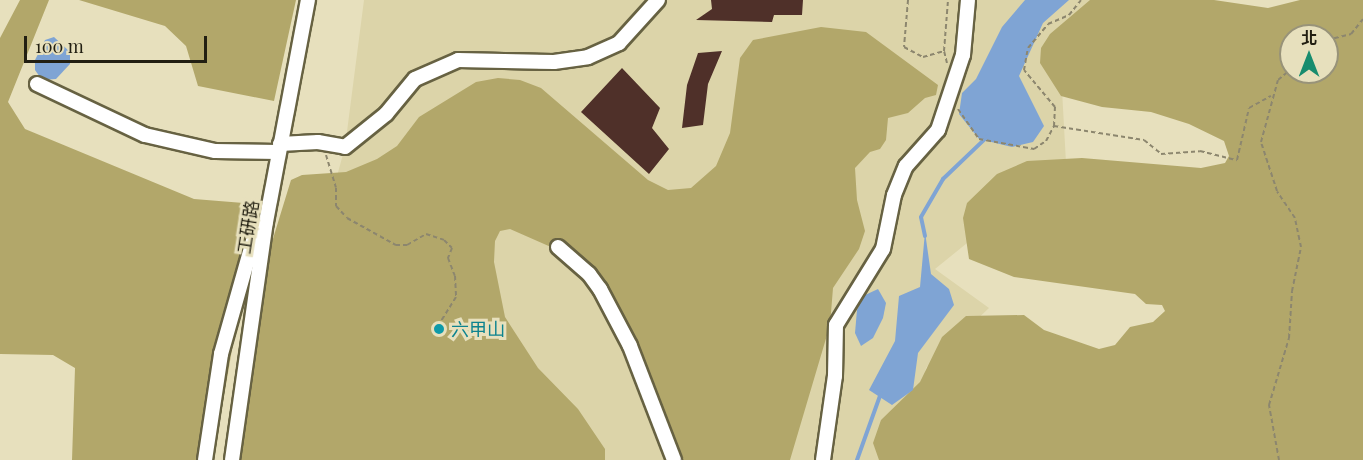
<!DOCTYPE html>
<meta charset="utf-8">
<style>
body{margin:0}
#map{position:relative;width:1363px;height:460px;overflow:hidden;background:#e7e0bd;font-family:"Playfair Display","Noto Sans TC",serif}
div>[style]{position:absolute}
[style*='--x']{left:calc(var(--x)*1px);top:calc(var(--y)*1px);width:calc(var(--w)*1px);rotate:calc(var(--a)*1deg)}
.built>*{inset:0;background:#dcd4a9}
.forest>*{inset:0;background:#b2a76a}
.water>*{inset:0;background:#7fa4d4}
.stream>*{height:4px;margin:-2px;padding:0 2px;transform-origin:2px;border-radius:2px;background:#7fa4d4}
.building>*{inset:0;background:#4f3029}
.path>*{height:2px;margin-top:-1px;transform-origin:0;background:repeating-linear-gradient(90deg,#8c866e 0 4.5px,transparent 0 7.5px)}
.roads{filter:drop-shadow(2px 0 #676242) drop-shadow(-2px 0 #676242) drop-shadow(0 2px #676242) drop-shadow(0 -2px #676242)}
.minor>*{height:14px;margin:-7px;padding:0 7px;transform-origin:7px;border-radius:7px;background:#fff}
.dots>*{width:16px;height:16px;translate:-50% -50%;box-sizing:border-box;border:3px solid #e7e0bd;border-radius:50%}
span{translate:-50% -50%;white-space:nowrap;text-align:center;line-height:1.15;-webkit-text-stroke:6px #e7e0bd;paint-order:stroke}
.street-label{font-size:18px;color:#221f12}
.culture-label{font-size:18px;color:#0d838f}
.left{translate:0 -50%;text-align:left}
.north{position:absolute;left:1279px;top:24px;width:60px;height:60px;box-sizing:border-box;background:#e7e0bd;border:2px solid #989379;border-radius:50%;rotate:0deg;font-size:16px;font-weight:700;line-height:24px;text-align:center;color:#221f12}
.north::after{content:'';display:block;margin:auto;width:21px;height:27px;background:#178c6e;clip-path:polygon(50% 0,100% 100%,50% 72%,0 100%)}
.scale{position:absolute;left:24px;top:36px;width:183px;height:27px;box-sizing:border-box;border:3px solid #221f12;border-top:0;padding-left:8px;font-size:18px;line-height:21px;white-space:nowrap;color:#221f12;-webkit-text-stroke:4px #e7e0bd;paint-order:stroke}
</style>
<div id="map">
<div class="built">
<div style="clip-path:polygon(364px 0,1113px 0,1060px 53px,1066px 163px,935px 269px,989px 308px,926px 368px,909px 460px,370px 460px,315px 256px,345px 147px)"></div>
</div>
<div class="forest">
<div style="clip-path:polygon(20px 0,49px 0,8px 102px,25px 129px,194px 199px,257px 204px,213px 460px,72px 460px,75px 368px,53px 355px,0 354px,0 38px)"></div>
<div style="clip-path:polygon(79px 0,296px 0,274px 101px,198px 86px,186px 46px,165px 26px)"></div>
<div style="clip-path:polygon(evenodd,1090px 0,1214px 0,1268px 8px,1300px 0,1363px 0,1363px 460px,879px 460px,873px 443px,881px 420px,920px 382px,942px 337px,966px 316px,1024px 315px,1044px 330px,1099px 349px,1115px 345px,1130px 327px,1153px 322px,1165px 311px,1162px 305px,1146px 304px,1135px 294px,1014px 277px,969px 259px,963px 218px,967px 203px,997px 174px,1027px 161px,1082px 158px,1201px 168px,1225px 163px,1229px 156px,1224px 141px,1189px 124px,1151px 112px,1102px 107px,1061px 96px,1040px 63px,1041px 48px,1050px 34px,1090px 0,1291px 36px,1327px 36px,1327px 72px,1291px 72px,1291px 36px)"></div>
<div style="clip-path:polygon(821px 27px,866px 32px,938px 85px,936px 95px,925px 98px,908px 113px,888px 118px,886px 140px,880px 149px,870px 152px,855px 168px,857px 200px,865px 231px,859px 249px,833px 288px,830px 325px,790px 460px,668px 460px,631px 350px,593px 282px,560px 251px,510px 229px,500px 231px,495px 241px,494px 262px,505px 317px,538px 368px,578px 409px,605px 449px,605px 460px,237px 460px,264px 268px,291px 180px,302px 175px,346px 172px,377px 159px,397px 146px,419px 117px,476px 82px,498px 78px,520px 80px,541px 88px,648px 180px,668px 190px,691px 188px,716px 166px,730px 133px,740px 58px,753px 40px)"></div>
</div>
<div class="water">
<div style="clip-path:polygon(1025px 0,1069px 0,1043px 23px,1019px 76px,1044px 126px,1033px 142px,1012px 147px,979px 139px,959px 114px,962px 93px,976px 79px,1002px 27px)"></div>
<div style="clip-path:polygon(54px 37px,70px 52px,70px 64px,56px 79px,42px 80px,35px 70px,35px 60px,45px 40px)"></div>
<div style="clip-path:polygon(925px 232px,931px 274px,949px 289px,954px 305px,918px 353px,913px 390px,892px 405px,869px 390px,895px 341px,899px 296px,920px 287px)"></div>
<div style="clip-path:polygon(878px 289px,886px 303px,883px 318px,873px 338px,861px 346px,855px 333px,857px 310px,863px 296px)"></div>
</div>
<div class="stream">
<div style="--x:925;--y:236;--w:19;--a:-102"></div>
<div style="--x:921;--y:217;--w:44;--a:-59.9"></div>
<div style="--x:943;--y:179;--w:61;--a:-43.7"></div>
<div style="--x:857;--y:460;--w:71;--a:-70.3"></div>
</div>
<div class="building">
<div style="clip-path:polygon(711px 0,803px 0,802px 15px,774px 15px,772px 22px,696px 20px,712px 9px)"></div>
<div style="clip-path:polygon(722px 51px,708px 84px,703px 125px,682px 128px,687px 85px,698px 53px)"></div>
<div style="clip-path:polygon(622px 68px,660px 108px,652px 128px,669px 149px,649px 174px,581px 112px)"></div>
</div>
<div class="path">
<div style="--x:908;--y:0;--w:47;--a:94.9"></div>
<div style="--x:904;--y:47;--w:21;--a:28"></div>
<div style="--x:923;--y:57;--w:22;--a:-16"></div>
<div style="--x:1327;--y:40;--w:25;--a:-14"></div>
<div style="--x:1351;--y:34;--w:19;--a:-51"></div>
<div style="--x:947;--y:63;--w:12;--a:-104"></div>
<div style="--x:944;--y:51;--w:51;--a:-85.5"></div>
<div style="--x:958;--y:109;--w:37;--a:55"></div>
<div style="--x:979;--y:139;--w:56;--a:10.3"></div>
<div style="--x:1034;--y:149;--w:14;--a:-34"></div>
<div style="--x:1046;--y:141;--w:17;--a:-62"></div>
<div style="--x:1054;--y:126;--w:19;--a:-87"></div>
<div style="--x:1055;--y:107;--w:48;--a:-130"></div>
<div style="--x:1024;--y:70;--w:22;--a:-80"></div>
<div style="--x:1028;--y:48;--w:31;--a:-50"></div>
<div style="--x:1048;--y:24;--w:23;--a:-23"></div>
<div style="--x:1069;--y:15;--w:19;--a:-51"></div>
<div style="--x:1054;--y:126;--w:91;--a:8.8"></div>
<div style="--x:1144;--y:140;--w:22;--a:39"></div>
<div style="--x:1161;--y:154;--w:39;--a:-4"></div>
<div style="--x:1200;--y:151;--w:38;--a:14"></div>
<div style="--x:1237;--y:160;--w:53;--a:-77"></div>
<div style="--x:1249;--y:108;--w:25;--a:-29"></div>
<div style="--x:326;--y:155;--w:34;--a:73"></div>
<div style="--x:336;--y:188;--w:18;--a:90"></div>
<div style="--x:336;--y:206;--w:16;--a:47"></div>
<div style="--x:347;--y:218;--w:56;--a:28.9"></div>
<div style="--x:396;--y:245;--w:11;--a:0"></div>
<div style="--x:407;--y:245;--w:22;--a:-30"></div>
<div style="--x:426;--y:234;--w:19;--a:18"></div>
<div style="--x:444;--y:240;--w:11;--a:45"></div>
<div style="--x:452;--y:248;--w:11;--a:112"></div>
<div style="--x:448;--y:258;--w:19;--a:69"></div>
<div style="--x:455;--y:276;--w:21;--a:87"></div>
<div style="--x:456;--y:297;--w:28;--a:122"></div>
<div style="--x:1279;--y:460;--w:56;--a:-100.3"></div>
<div style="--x:1269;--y:405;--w:70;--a:-73.4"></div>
<div style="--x:1289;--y:338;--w:47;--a:-86.3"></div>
<div style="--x:1292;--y:291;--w:45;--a:-78.4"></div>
<div style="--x:1301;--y:247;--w:30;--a:-102"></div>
<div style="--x:1295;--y:218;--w:32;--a:-124"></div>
<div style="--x:1277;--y:191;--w:52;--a:-108.1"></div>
<div style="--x:1261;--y:142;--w:64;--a:-74.7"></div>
<div style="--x:1278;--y:80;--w:17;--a:-40"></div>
</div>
<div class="roads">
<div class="minor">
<div style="--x:37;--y:84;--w:119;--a:25.3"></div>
<div style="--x:145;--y:135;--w:72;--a:12.9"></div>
<div style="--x:215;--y:151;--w:63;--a:0.9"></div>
<div style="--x:280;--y:144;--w:38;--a:-3"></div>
<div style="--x:318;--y:142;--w:27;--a:10"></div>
<div style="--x:345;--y:147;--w:53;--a:-38.8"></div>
<div style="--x:386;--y:114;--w:45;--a:-50.4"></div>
<div style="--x:415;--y:79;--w:47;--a:-23.8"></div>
<div style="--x:458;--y:60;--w:96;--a:1.2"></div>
<div style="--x:554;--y:62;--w:34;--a:-8"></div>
<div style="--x:588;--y:57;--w:34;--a:-24"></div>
<div style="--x:619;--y:43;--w:58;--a:-47.8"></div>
<div style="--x:558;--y:247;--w:41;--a:41.1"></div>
<div style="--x:589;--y:274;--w:19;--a:54"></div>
<div style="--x:600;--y:289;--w:64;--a:62.2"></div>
<div style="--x:630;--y:346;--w:122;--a:68.9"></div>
<div style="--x:205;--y:460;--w:107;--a:-81.4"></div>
<div style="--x:221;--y:354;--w:117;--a:-74.2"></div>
<div style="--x:253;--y:241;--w:18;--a:-56"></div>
<div style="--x:232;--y:460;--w:240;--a:-81.9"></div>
<div style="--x:266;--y:222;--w:226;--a:-79.3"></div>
<div style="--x:823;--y:460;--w:85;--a:-81.9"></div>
<div style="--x:835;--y:376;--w:51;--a:-88.9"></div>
<div style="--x:836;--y:325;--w:89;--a:-58.3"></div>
<div style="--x:883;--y:249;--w:55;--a:-78.5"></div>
<div style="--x:894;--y:195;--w:31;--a:-68"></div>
<div style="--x:906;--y:166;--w:48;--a:-48.4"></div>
<div style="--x:938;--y:130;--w:79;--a:-71.6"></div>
<div style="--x:963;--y:55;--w:55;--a:-84.8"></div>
</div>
</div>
<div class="dots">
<div style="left:439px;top:329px;background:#0f9aa8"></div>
</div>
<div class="street-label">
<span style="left:248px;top:227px;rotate:-81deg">工研路</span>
</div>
<div class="culture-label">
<span class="left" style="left:451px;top:329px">六甲山</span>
</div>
<div class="north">北</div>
<div class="scale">100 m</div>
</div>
